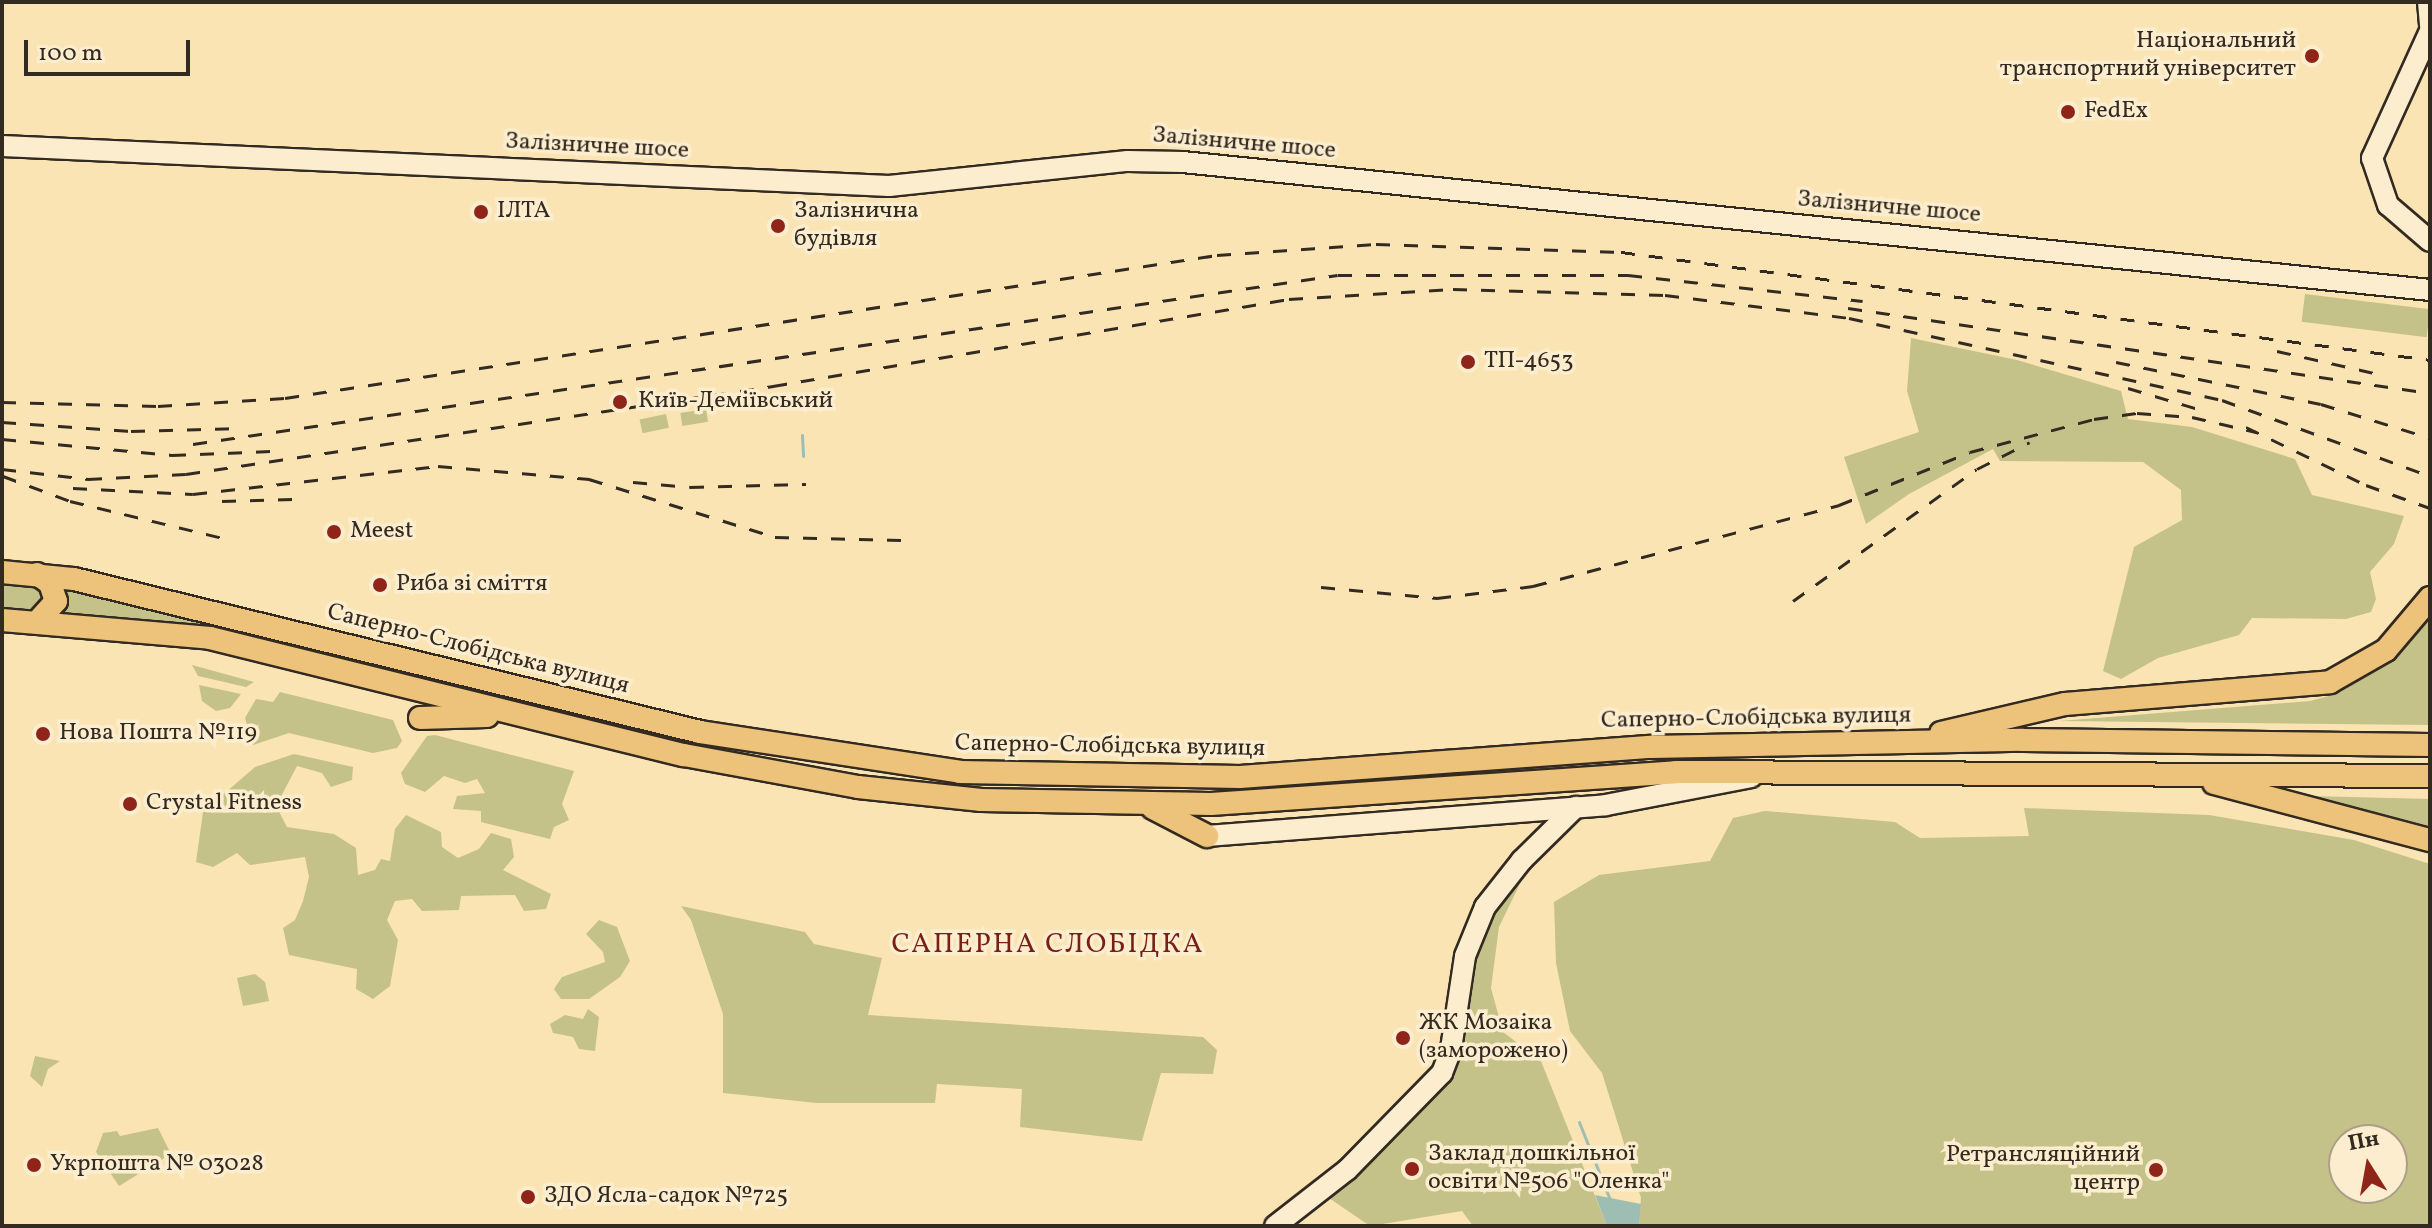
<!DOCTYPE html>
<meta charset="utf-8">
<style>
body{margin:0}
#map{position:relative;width:2432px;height:1228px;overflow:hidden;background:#fae4b3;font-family:Vollkorn,serif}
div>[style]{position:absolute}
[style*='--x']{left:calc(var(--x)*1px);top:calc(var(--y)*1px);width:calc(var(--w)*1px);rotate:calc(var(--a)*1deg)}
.green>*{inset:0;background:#c4c289;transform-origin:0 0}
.water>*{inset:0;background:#9fbeb3}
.stream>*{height:3px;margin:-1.5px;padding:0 1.5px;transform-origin:1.5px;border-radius:1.5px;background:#9fbeb3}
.roads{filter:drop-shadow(2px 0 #332a21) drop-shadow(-2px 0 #332a21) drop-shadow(0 2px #332a21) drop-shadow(0 -2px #332a21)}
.secondary>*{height:20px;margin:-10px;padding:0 10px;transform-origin:10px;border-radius:10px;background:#fcedce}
.primary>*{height:22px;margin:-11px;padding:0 11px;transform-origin:11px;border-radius:11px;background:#edc27a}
.rail>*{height:3px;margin-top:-1.5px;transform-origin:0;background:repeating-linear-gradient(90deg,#332a21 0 14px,transparent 0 28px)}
.dots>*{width:22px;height:22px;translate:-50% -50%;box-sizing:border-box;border:4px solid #fcedce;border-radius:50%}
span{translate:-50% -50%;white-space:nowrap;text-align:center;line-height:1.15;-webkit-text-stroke:7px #fcedce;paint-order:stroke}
.poi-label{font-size:24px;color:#332a21}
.right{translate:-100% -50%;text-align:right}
.left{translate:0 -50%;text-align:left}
.street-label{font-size:24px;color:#332a21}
.quarter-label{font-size:28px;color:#7a1f14;letter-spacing:2px}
.frame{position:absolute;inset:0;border:4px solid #332a21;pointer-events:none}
.north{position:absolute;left:2328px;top:1124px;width:80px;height:80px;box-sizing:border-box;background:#fcedce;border:2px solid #ac9f89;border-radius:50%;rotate:349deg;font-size:22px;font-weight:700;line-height:32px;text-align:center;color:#332a21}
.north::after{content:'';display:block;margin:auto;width:28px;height:36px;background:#8f2418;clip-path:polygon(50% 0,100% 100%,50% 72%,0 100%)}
.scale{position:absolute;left:24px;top:40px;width:166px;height:36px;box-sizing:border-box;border:4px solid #332a21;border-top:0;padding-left:10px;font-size:24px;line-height:28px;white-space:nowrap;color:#332a21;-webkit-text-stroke:6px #fcedce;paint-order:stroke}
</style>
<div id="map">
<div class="green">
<div style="left:2305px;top:294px;width:126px;height:28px;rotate:7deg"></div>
<div style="clip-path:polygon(1911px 338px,2017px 360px,2121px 391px,2128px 419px,2192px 427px,2295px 459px,2312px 495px,2404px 516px,2394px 544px,2370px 572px,2376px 599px,2371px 612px,2346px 619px,2252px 618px,2239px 635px,2158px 658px,2121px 679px,2103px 671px,2134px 547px,2182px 520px,2181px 490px,2143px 462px,2000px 461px,1993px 449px,1909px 494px,1866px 524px,1844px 457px,1919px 432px,1907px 391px)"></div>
<div style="left:706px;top:409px;width:13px;height:26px;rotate:81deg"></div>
<div style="left:666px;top:414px;width:14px;height:27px;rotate:78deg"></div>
<div style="clip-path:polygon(2px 585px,36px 586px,45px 601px,33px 610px,2px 610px)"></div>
<div style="clip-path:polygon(66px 590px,326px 648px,588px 717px,760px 756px,760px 760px,212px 628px,63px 612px)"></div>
<div style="clip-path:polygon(2430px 615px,2430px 725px,2059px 721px,2310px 701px,2336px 694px,2396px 659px)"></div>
<div style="clip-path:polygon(192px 665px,254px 682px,246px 687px,198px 676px)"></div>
<div style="clip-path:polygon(199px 685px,241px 694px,230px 708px,216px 711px,202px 701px)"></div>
<div style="clip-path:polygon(280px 692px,393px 720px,402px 741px,397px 748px,373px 753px,289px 733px,253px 745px,245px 718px,256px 699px,273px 702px)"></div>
<div style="clip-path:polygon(435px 735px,574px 771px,562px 804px,569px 820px,554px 827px,550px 839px,481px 822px,481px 811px,453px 809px,457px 796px,485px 793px,477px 779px,465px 783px,444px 776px,425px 792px,405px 784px,401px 773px,427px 736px)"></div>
<div style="clip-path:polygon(294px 754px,353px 767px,352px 780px,331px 787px,322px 773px,297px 766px,276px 806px,287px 827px,334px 834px,356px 848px,358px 875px,375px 870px,381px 859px,390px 861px,395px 829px,406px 815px,441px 832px,442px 847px,458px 858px,479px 849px,491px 833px,511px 839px,514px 857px,503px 870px,551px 894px,546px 909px,524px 911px,515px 895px,461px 896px,459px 910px,422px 911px,412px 899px,395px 901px,387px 920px,398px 940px,390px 986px,373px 999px,356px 989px,357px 969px,289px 955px,283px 928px,295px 920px,303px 901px,309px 877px,305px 857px,250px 865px,237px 853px,213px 867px,196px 862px,203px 812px,255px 767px)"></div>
<div style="clip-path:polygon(2310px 796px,2430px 799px,2430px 826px)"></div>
<div style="clip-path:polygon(evenodd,2024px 808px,2209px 815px,2354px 840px,2430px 864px,2430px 1226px,1639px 1226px,1641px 1198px,1602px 1073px,1570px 1031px,1556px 963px,1554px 902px,1599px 875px,1710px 861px,1733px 818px,1765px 811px,1895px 822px,1920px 838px,2029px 836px,2024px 808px,2344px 1140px,2392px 1140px,2392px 1188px,2344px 1188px,2344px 1140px)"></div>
<div style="clip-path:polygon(1530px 863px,1499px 927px,1491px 988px,1503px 1032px,1541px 1061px,1607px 1226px,1473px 1226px,1462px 1211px,1370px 1226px,1329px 1198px,1437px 1093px,1456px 1061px,1475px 949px,1497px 903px)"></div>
<div style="clip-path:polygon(681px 906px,805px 932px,814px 944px,882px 958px,868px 1015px,1203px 1037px,1217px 1050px,1213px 1074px,1161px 1073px,1142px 1141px,1020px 1127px,1022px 1089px,937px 1084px,935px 1103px,817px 1103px,723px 1093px,723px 1014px,691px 920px)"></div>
<div style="clip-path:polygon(599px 920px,617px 927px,630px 961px,620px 977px,589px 999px,561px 999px,554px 989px,562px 977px,605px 962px,603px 952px,586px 934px)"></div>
<div style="clip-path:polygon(255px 974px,265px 982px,269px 1001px,243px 1006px,237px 978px)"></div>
<div style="clip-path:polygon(588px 1009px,599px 1017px,595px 1051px,579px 1049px,573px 1037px,553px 1033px,550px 1024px,565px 1015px,583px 1019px)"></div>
<div style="clip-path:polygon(35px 1056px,60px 1061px,48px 1069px,42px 1087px,30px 1076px)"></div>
<div style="clip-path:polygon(158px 1128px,171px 1154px,119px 1186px,96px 1152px,103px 1133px,117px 1131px,120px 1136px)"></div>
</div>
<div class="water">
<div style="clip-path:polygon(1595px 1195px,1641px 1204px,1639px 1226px,1607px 1226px)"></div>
</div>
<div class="stream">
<div style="--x:802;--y:435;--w:21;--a:87"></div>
<div style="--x:1579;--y:1122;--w:84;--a:68.3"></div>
</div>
<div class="roads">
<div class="secondary">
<div style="--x:2428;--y:2;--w:24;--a:85"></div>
<div style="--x:2430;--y:31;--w:140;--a:114.5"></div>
<div style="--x:2372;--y:158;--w:50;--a:71.2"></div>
<div style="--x:2388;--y:205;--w:55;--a:40.6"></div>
<div style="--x:2;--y:146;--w:888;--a:2.58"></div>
<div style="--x:889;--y:186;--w:240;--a:-6"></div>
<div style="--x:1128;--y:161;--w:55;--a:1"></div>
<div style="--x:1183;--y:162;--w:1254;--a:5.86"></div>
<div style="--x:1207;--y:836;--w:400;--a:-4.4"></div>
<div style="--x:1606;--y:805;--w:148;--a:-10.9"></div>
<div style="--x:1275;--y:1226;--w:91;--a:-37.9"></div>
<div style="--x:1347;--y:1170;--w:136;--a:-45.6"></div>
<div style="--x:1442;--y:1073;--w:26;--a:-69"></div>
<div style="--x:1451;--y:1049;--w:94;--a:-81.4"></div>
<div style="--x:1465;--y:956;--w:53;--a:-67.8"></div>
<div style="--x:1485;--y:907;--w:60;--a:-51.8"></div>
<div style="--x:1522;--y:860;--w:76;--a:-44.5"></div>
</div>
<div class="primary">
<div style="--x:2;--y:572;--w:72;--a:5.6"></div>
<div style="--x:74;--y:579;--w:644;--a:13.73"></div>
<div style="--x:700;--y:732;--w:263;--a:8.7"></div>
<div style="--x:960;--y:772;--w:280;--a:1"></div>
<div style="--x:1240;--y:777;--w:412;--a:-4.2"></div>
<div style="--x:1651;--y:747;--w:372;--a:-1.1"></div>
<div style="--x:2023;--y:740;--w:407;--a:0.7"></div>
<div style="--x:37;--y:574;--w:16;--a:35"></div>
<div style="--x:50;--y:583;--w:19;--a:72"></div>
<div style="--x:56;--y:601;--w:25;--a:132"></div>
<div style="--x:2;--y:620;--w:209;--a:4.9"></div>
<div style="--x:210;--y:638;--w:488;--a:13.9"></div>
<div style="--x:684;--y:755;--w:177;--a:10.4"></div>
<div style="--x:858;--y:787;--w:124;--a:6"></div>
<div style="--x:981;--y:800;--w:230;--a:1"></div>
<div style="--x:1211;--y:804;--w:466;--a:-3.9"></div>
<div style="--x:1676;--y:772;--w:754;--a:0.3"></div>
<div style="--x:420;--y:718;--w:67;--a:-1.7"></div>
<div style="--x:1941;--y:733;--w:127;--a:-13.2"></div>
<div style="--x:2065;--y:704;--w:266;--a:-4.7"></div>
<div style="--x:2330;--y:682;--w:64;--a:-29.7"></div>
<div style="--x:2386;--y:650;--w:68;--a:-49.8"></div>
<div style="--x:2214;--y:783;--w:223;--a:14.8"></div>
<div style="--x:1153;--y:808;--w:61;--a:27.4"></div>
</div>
</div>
<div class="rail">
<div style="--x:1848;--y:308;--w:588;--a:8.31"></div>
<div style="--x:2277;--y:351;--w:104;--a:12.8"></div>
<div style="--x:2116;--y:362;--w:209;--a:11.6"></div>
<div style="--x:2321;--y:404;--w:114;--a:17.3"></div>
<div style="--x:2128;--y:388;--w:80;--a:16.6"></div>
<div style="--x:2;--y:402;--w:156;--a:1.5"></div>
<div style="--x:158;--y:406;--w:127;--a:-3.6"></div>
<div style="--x:285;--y:398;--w:943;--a:-8.72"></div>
<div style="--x:1217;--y:255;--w:159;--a:-4"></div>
<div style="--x:1376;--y:244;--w:245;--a:1.9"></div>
<div style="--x:1621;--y:252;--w:816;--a:7.6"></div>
<div style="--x:2;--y:422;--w:129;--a:4"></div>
<div style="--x:131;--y:431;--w:112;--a:-1.5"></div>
<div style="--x:2246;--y:427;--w:133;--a:25.8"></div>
<div style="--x:2366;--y:485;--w:68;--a:19.8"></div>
<div style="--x:2;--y:439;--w:171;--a:5.4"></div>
<div style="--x:172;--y:455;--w:99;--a:-2.3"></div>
<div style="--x:193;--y:444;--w:1157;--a:-8.4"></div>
<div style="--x:1338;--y:275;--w:290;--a:0"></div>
<div style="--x:1628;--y:275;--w:236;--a:6.3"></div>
<div style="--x:2;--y:469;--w:87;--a:6.6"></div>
<div style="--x:88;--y:479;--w:98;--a:-2.9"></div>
<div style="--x:186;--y:474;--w:594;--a:-8.53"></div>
<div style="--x:773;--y:386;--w:523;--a:-9.57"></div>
<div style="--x:1289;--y:299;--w:164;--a:-3.5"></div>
<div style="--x:1453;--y:289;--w:212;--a:1.6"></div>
<div style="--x:1665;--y:295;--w:185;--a:7.1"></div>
<div style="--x:1849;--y:318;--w:382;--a:12.4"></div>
<div style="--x:2222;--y:400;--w:221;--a:20.1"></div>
<div style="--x:3;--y:476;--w:72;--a:20.5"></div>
<div style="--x:70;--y:501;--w:162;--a:13.6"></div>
<div style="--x:633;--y:482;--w:57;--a:5"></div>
<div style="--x:690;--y:487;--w:116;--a:-1.5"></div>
<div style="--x:73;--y:488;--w:120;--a:2.9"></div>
<div style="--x:193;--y:494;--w:247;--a:-6.5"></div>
<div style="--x:438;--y:466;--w:152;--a:4.9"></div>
<div style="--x:589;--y:479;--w:195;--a:17.3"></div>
<div style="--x:775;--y:537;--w:126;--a:1.4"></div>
<div style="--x:222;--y:501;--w:71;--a:-1.6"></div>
<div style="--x:1321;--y:587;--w:117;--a:5.4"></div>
<div style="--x:1437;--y:598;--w:97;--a:-7.1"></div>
<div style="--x:1533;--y:586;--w:317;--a:-14.8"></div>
<div style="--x:1839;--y:505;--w:141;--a:-22"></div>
<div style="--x:1970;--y:452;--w:128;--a:-14.9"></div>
<div style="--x:2094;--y:419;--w:43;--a:-7.9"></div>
<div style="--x:2137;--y:413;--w:55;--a:4.2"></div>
<div style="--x:2192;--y:417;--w:66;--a:13.2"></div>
<div style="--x:1793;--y:601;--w:226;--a:-35.7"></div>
<div style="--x:1977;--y:469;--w:59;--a:-27"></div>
</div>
<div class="dots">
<div style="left:2312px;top:56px;background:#8f2418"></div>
<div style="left:2068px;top:112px;background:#8f2418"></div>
<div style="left:481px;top:212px;background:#8f2418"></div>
<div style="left:778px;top:226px;background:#8f2418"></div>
<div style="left:1468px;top:362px;background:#8f2418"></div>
<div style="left:620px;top:402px;background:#8f2418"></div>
<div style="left:334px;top:532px;background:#8f2418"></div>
<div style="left:380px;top:585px;background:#8f2418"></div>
<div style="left:43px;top:734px;background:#8f2418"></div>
<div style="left:130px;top:804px;background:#8f2418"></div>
<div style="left:1403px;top:1038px;background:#8f2418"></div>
<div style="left:34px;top:1165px;background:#8f2418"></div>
<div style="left:1412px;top:1169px;background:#8f2418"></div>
<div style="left:2156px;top:1170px;background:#8f2418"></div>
<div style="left:528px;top:1197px;background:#8f2418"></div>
</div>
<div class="poi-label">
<span class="right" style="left:2296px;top:56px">Національний<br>транспортний університет</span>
<span class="left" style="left:2084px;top:112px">FedEx</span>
<span class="left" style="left:497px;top:212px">ІЛТА</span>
<span class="left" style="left:794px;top:226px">Залізнична<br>будівля</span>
<span class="left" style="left:1484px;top:362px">ТП-4653</span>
<span class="left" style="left:638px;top:402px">Київ-Деміївський</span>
<span class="left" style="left:350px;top:532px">Meest</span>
<span class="left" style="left:396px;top:585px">Риба зі сміття</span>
<span class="left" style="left:59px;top:734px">Нова Пошта №119</span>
<span class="left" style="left:146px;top:804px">Crystal Fitness</span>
<span class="left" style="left:1419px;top:1038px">ЖК Мозаіка<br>(заморожено)</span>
<span class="left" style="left:1428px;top:1169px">Заклад дошкільної<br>освіти №506 "Оленка"</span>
<span class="right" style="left:2140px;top:1170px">Ретрансляційний<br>центр</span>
<span class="left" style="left:50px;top:1165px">Укрпошта № 03028</span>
<span class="left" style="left:544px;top:1197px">ЗДО Ясла-садок №725</span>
</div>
<div class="street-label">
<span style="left:1244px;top:144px;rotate:5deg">Залізничне шосе</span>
<span style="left:597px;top:147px;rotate:3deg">Залізничне шосе</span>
<span style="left:1889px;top:208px;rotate:5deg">Залізничне шосе</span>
<span style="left:478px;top:650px;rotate:14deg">Саперно-Слобідська вулиця</span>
<span style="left:1756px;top:719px;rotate:-1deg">Саперно-Слобідська вулиця</span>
<span style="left:1110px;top:747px;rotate:1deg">Саперно-Слобідська вулиця</span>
</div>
<div class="quarter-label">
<span style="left:1048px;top:945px">САПЕРНА СЛОБІДКА</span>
</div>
<div class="frame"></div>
<div class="north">Пн</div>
<div class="scale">100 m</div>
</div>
